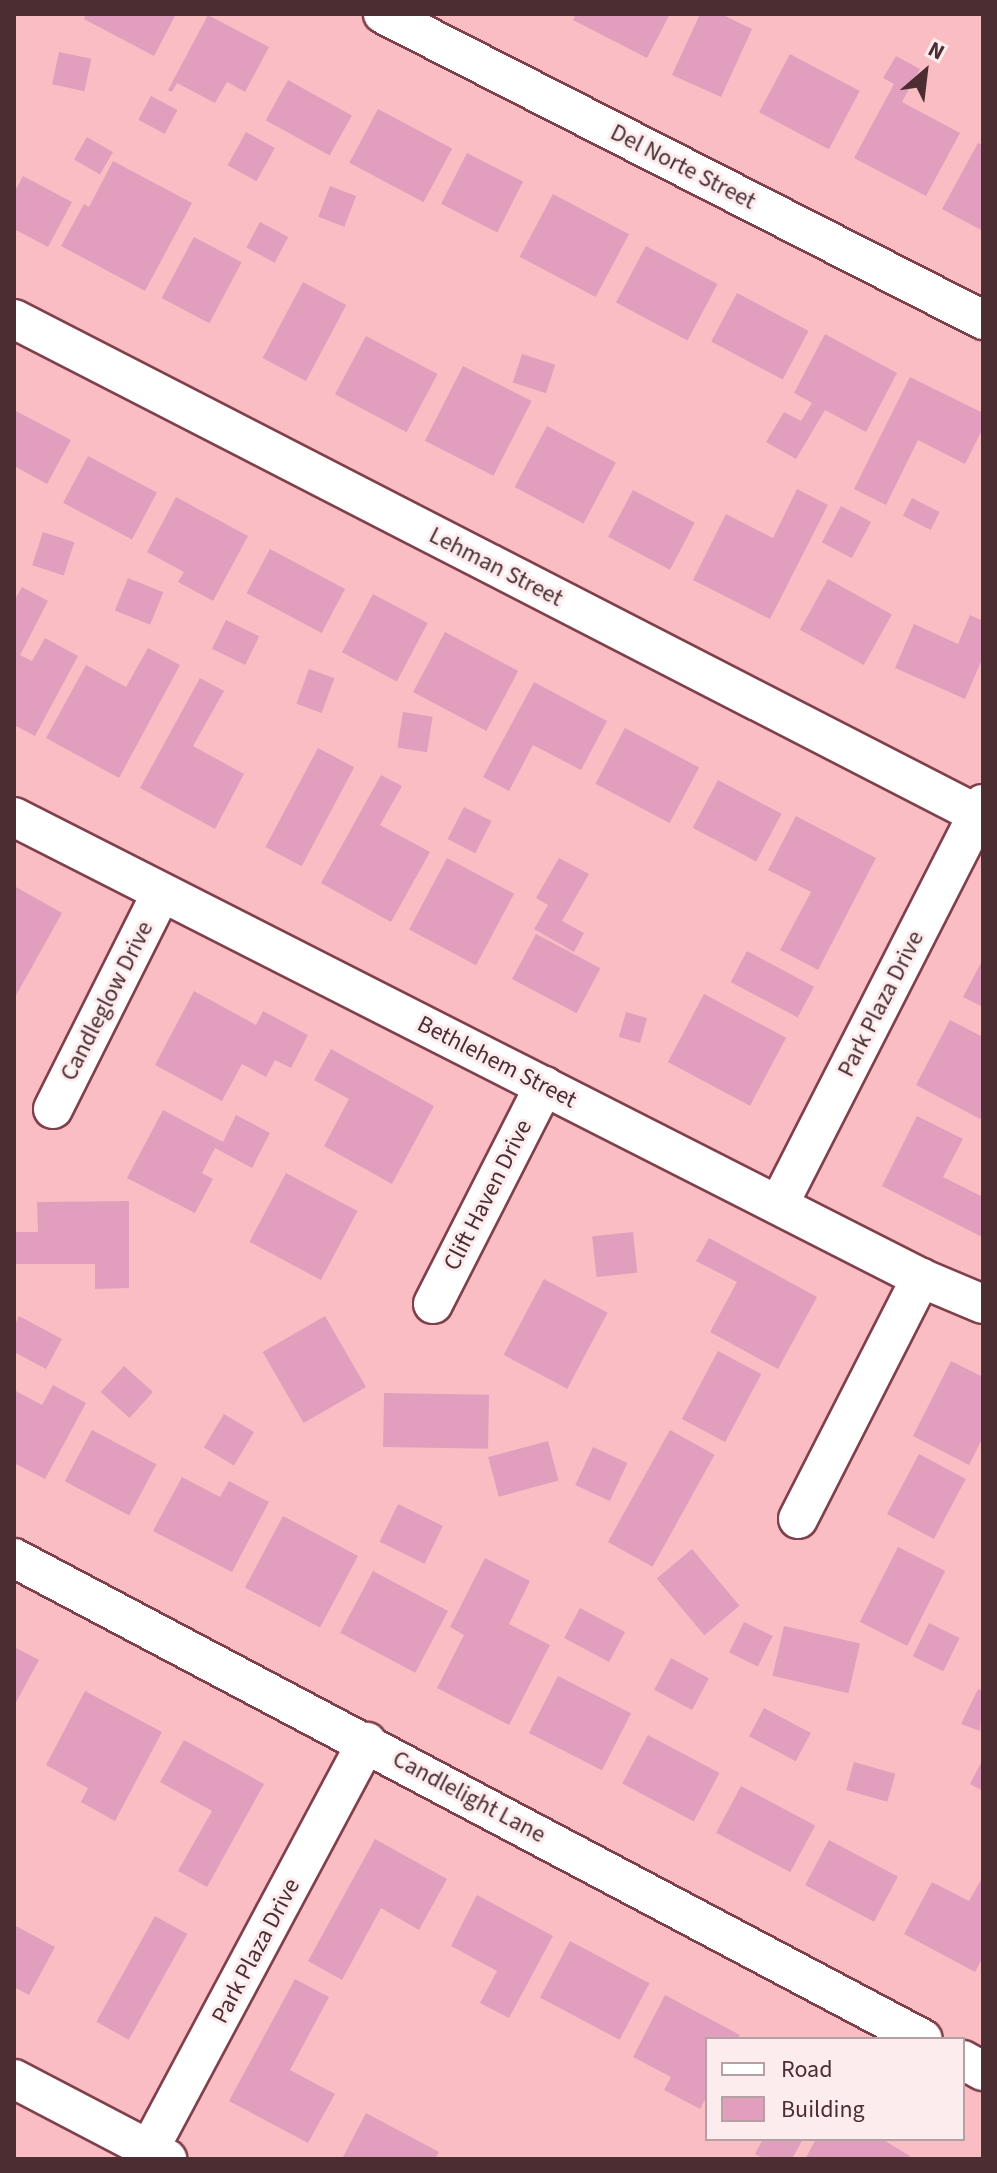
<!DOCTYPE html>
<style>
body{margin:0}
#map{position:relative;width:997px;height:2173px;overflow:hidden;background:#fabdc4;font-family:"Source Sans 3",sans-serif}
div>[style]{position:absolute}
[style*='--x']{left:calc(var(--x)*1px);top:calc(var(--y)*1px);width:calc(var(--w)*1px);rotate:calc(var(--a)*1deg)}
.building>*{inset:0;background:#e29fbd;transform-origin:0 0}
.roads{filter:drop-shadow(2px 0 #80404b) drop-shadow(-2px 0 #80404b) drop-shadow(0 2px #80404b) drop-shadow(0 -2px #80404b)}
.minor>*{height:38px;margin:-19px;padding:0 19px;transform-origin:19px;border-radius:19px;background:#fff}
span{translate:-50% -50%;white-space:nowrap;text-align:center;line-height:1.15;-webkit-text-stroke:6px #fcecee;paint-order:stroke}
.street-label{font-size:24px;color:#4c2e32}
.frame{position:absolute;inset:0;border:16px solid #4c2e32;pointer-events:none}
.legend{position:absolute;left:705px;top:2037px;width:260px;height:104px;box-sizing:border-box;background:#fcecee;border:2px solid #b6a0a3;margin:0;padding:10px 14px;list-style:none;font-size:24px;color:#4c2e32}
.legend li{display:flex;align-items:center;gap:16px;height:40px}
.legend b{width:40px;border:2px solid #b6a0a3}
.north{position:absolute;left:885px;top:32px;width:80px;height:80px;-webkit-text-stroke:6px #fcecee;paint-order:stroke;rotate:28deg;font-size:22px;font-weight:700;line-height:32px;text-align:center;color:#4c2e32}
.north::after{content:'';display:block;margin:auto;width:28px;height:36px;background:#4c2e32;clip-path:polygon(50% 0,100% 100%,50% 72%,0 100%)}
</style>
<div id="map">
<div class="building">
<div style="clip-path:polygon(86px 14px,176px 14px,154px 56px,84px 19px)"></div>
<div style="clip-path:polygon(576px 14px,670px 14px,647px 58px,573px 20px)"></div>
<div style="clip-path:polygon(700px 14px,721px 14px,752px 29px,721px 97px,672px 75px)"></div>
<div style="clip-path:polygon(208px 15px,269px 47px,245px 92px,227px 82px,215px 103px,177px 83px,172px 92px,168px 90px)"></div>
<div style="left:59px;top:52px;width:33px;height:33px;rotate:12deg"></div>
<div style="left:790px;top:54px;width:79px;height:66px;rotate:28deg"></div>
<div style="clip-path:polygon(896px 56px,920px 69px,902px 102px,960px 133px,926px 196px,854px 158px,894px 84px,883px 78px)"></div>
<div style="left:288px;top:80px;width:73px;height:46px;rotate:29deg"></div>
<div style="left:151px;top:96px;width:30px;height:27px;rotate:28deg"></div>
<div style="left:378px;top:109px;width:84px;height:61px;rotate:28deg"></div>
<div style="left:246px;top:132px;width:33px;height:38px;rotate:29deg"></div>
<div style="left:87px;top:137px;width:30px;height:26px;rotate:30deg"></div>
<div style="clip-path:polygon(978px 143px,983px 145px,983px 231px,942px 209px)"></div>
<div style="left:467px;top:153px;width:63px;height:57px;rotate:27deg"></div>
<div style="clip-path:polygon(113px 161px,192px 203px,145px 291px,61px 246px,84px 204px,89px 207px)"></div>
<div style="clip-path:polygon(23px 176px,72px 202px,48px 247px,14px 229px,14px 193px)"></div>
<div style="left:330px;top:186px;width:28px;height:33px;rotate:21deg"></div>
<div style="left:553px;top:194px;width:86px;height:71px;rotate:28deg"></div>
<div style="left:260px;top:222px;width:32px;height:29px;rotate:28deg"></div>
<div style="left:194px;top:237px;width:54px;height:69px;rotate:28deg"></div>
<div style="left:646px;top:246px;width:81px;height:64px;rotate:28deg"></div>
<div style="left:303px;top:282px;width:49px;height:86px;rotate:28deg"></div>
<div style="left:737px;top:293px;width:81px;height:55px;rotate:28deg"></div>
<div style="clip-path:polygon(825px 334px,897px 373px,866px 432px,825px 410px,796px 459px,766px 442px,784px 412px,801px 421px,812px 403px,794px 393px)"></div>
<div style="left:366px;top:336px;width:81px;height:66px;rotate:28deg"></div>
<div style="left:522px;top:354px;width:35px;height:30px;rotate:18deg"></div>
<div style="left:463px;top:366px;width:77px;height:84px;rotate:27deg"></div>
<div style="clip-path:polygon(910px 377px,983px 413px,983px 428px,965px 464px,918px 440px,886px 505px,854px 489px)"></div>
<div style="clip-path:polygon(14px 410px,71px 440px,47px 484px,14px 466px)"></div>
<div style="left:547px;top:426px;width:78px;height:69px;rotate:28deg"></div>
<div style="left:88px;top:456px;width:78px;height:53px;rotate:28deg"></div>
<div style="clip-path:polygon(797px 489px,828px 505px,770px 619px,693px 580px,726px 514px,773px 538px)"></div>
<div style="left:633px;top:490px;width:70px;height:53px;rotate:28deg"></div>
<div style="clip-path:polygon(176px 497px,248px 536px,213px 601px,178px 582px,184px 572px,147px 552px)"></div>
<div style="left:912px;top:498px;width:31px;height:20px;rotate:27deg"></div>
<div style="left:841px;top:506px;width:34px;height:41px;rotate:28deg"></div>
<div style="left:43px;top:532px;width:33px;height:35px;rotate:18deg"></div>
<div style="left:270px;top:549px;width:85px;height:50px;rotate:28deg"></div>
<div style="left:128px;top:578px;width:38px;height:35px;rotate:22deg"></div>
<div style="left:828px;top:579px;width:73px;height:58px;rotate:29deg"></div>
<div style="clip-path:polygon(22px 587px,48px 601px,20px 655px,32px 661px,45px 638px,78px 656px,35px 736px,14px 725px,14px 601px)"></div>
<div style="left:373px;top:594px;width:62px;height:66px;rotate:28deg"></div>
<div style="clip-path:polygon(970px 615px,983px 621px,983px 657px,965px 699px,895px 668px,914px 624px,958px 644px)"></div>
<div style="left:226px;top:620px;width:37px;height:32px;rotate:26deg"></div>
<div style="left:445px;top:632px;width:83px;height:68px;rotate:28deg"></div>
<div style="clip-path:polygon(148px 648px,180px 665px,119px 778px,46px 738px,86px 665px,126px 687px)"></div>
<div style="left:309px;top:669px;width:27px;height:37px;rotate:20deg"></div>
<div style="clip-path:polygon(200px 678px,224px 691px,193px 746px,244px 774px,215px 829px,140px 788px)"></div>
<div style="clip-path:polygon(534px 682px,607px 721px,581px 770px,533px 745px,509px 791px,483px 777px)"></div>
<div style="left:403px;top:712px;width:30px;height:36px;rotate:9deg"></div>
<div style="left:625px;top:728px;width:84px;height:63px;rotate:28deg"></div>
<div style="left:318px;top:748px;width:41px;height:112px;rotate:28deg"></div>
<div style="clip-path:polygon(381px 775px,402px 786px,380px 825px,430px 852px,391px 922px,321px 883px)"></div>
<div style="left:718px;top:780px;width:72px;height:54px;rotate:28deg"></div>
<div style="left:464px;top:807px;width:31px;height:36px;rotate:27deg"></div>
<div style="clip-path:polygon(796px 816px,876px 858px,818px 970px,780px 950px,811px 892px,768px 870px)"></div>
<div style="left:447px;top:858px;width:76px;height:81px;rotate:28deg"></div>
<div style="clip-path:polygon(559px 858px,589px 874px,562px 921px,584px 933px,574px 952px,534px 929px,548px 905px,536px 898px)"></div>
<div style="clip-path:polygon(14px 886px,62px 913px,14px 999px)"></div>
<div style="left:536px;top:934px;width:73px;height:51px;rotate:28deg"></div>
<div style="left:747px;top:951px;width:76px;height:35px;rotate:28deg"></div>
<div style="clip-path:polygon(983px 959px,983px 1007px,963px 997px)"></div>
<div style="clip-path:polygon(194px 991px,256px 1025px,263px 1011px,308px 1035px,291px 1068px,275px 1060px,266px 1077px,242px 1064px,222px 1101px,155px 1065px)"></div>
<div style="left:704px;top:994px;width:93px;height:77px;rotate:28deg"></div>
<div style="left:626px;top:1012px;width:22px;height:26px;rotate:16deg"></div>
<div style="clip-path:polygon(950px 1020px,983px 1037px,983px 1113px,980px 1119px,916px 1085px)"></div>
<div style="clip-path:polygon(331px 1049px,434px 1106px,392px 1184px,324px 1146px,349px 1099px,314px 1080px)"></div>
<div style="clip-path:polygon(163px 1110px,223px 1142px,236px 1115px,270px 1133px,252px 1168px,215px 1148px,202px 1173px,213px 1179px,195px 1213px,127px 1178px)"></div>
<div style="clip-path:polygon(917px 1116px,963px 1139px,943px 1177px,983px 1197px,982px 1237px,882px 1186px)"></div>
<div style="left:286px;top:1173px;width:81px;height:78px;rotate:28deg"></div>
<div style="clip-path:polygon(129px 1201px,129px 1288px,95px 1289px,95px 1264px,14px 1264px,14px 1232px,38px 1232px,37px 1202px)"></div>
<div style="left:633px;top:1232px;width:41px;height:41px;rotate:84deg"></div>
<div style="clip-path:polygon(709px 1238px,817px 1297px,778px 1369px,710px 1332px,737px 1282px,696px 1261px)"></div>
<div style="left:544px;top:1279px;width:72px;height:86px;rotate:28deg"></div>
<div style="clip-path:polygon(19px 1316px,62px 1339px,46px 1369px,14px 1352px,14px 1326px)"></div>
<div style="left:325px;top:1316px;width:82px;height:72px;rotate:60deg"></div>
<div style="left:718px;top:1351px;width:49px;height:77px;rotate:28deg"></div>
<div style="clip-path:polygon(951px 1361px,983px 1377px,983px 1437px,969px 1465px,913px 1436px)"></div>
<div style="left:124px;top:1366px;width:39px;height:35px;rotate:42deg"></div>
<div style="clip-path:polygon(53px 1385px,86px 1403px,45px 1479px,14px 1463px,14px 1390px,42px 1405px)"></div>
<div style="left:384px;top:1393px;width:105px;height:54px;rotate:1deg"></div>
<div style="left:224px;top:1414px;width:35px;height:39px;rotate:31deg"></div>
<div style="left:92px;top:1430px;width:73px;height:58px;rotate:28deg"></div>
<div style="left:670px;top:1430px;width:51px;height:128px;rotate:29deg"></div>
<div style="left:548px;top:1441px;width:41px;height:62px;rotate:75deg"></div>
<div style="left:593px;top:1447px;width:38px;height:42px;rotate:25deg"></div>
<div style="left:919px;top:1454px;width:53px;height:68px;rotate:28deg"></div>
<div style="clip-path:polygon(182px 1477px,220px 1497px,229px 1481px,269px 1502px,232px 1572px,153px 1531px)"></div>
<div style="left:398px;top:1504px;width:50px;height:42px;rotate:26deg"></div>
<div style="left:283px;top:1516px;width:85px;height:81px;rotate:28deg"></div>
<div style="left:898px;top:1547px;width:53px;height:84px;rotate:27deg"></div>
<div style="left:692px;top:1549px;width:74px;height:46px;rotate:50deg"></div>
<div style="clip-path:polygon(485px 1558px,530px 1581px,509px 1624px,550px 1645px,509px 1725px,437px 1688px,464px 1635px,450px 1627px)"></div>
<div style="left:373px;top:1571px;width:85px;height:70px;rotate:28deg"></div>
<div style="left:580px;top:1608px;width:51px;height:34px;rotate:28deg"></div>
<div style="left:744px;top:1622px;width:32px;height:34px;rotate:26deg"></div>
<div style="left:929px;top:1623px;width:34px;height:37px;rotate:26deg"></div>
<div style="left:784px;top:1626px;width:78px;height:51px;rotate:13deg"></div>
<div style="clip-path:polygon(14px 1647px,39px 1660px,14px 1706px)"></div>
<div style="left:671px;top:1658px;width:43px;height:36px;rotate:28deg"></div>
<div style="left:558px;top:1676px;width:82px;height:64px;rotate:27deg"></div>
<div style="clip-path:polygon(978px 1689px,983px 1691px,980px 1731px,961px 1724px)"></div>
<div style="clip-path:polygon(85px 1691px,162px 1732px,115px 1821px,81px 1802px,88px 1788px,46px 1765px)"></div>
<div style="left:764px;top:1708px;width:53px;height:32px;rotate:28deg"></div>
<div style="left:648px;top:1735px;width:81px;height:55px;rotate:28deg"></div>
<div style="clip-path:polygon(184px 1740px,264px 1784px,207px 1887px,178px 1871px,212px 1811px,160px 1782px)"></div>
<div style="clip-path:polygon(983px 1759px,983px 1791px,970px 1784px)"></div>
<div style="left:854px;top:1762px;width:43px;height:29px;rotate:16deg"></div>
<div style="left:741px;top:1786px;width:84px;height:53px;rotate:28deg"></div>
<div style="clip-path:polygon(375px 1839px,447px 1879px,419px 1930px,381px 1908px,342px 1980px,308px 1961px)"></div>
<div style="left:829px;top:1840px;width:78px;height:51px;rotate:28deg"></div>
<div style="clip-path:polygon(983px 1876px,983px 1957px,975px 1972px,904px 1934px,932px 1882px,969px 1901px)"></div>
<div style="clip-path:polygon(477px 1895px,553px 1936px,509px 2018px,480px 2003px,497px 1971px,451px 1946px)"></div>
<div style="left:155px;top:1916px;width:37px;height:121px;rotate:29deg"></div>
<div style="clip-path:polygon(14px 1925px,55px 1947px,29px 1995px,14px 1987px)"></div>
<div style="left:570px;top:1941px;width:90px;height:64px;rotate:28deg"></div>
<div style="clip-path:polygon(295px 1979px,329px 1997px,290px 2070px,335px 2094px,308px 2143px,229px 2101px)"></div>
<div style="clip-path:polygon(665px 1995px,740px 2035px,737px 2039px,707px 2039px,707px 2096px,700px 2109px,664px 2090px,671px 2077px,633px 2057px)"></div>
<div style="clip-path:polygon(366px 2113px,439px 2152px,435px 2159px,342px 2159px)"></div>
<div style="clip-path:polygon(763px 2139px,803px 2139px,792px 2159px,765px 2159px,755px 2154px)"></div>
<div style="clip-path:polygon(816px 2139px,882px 2139px,910px 2156px,908px 2159px,805px 2159px)"></div>
</div>
<div class="roads">
<div class="minor">
<div style="--x:383;--y:14;--w:674;--a:27.02"></div>
<div style="--x:14;--y:319;--w:1083;--a:27.2"></div>
<div style="--x:14;--y:817;--w:1017;--a:26.94"></div>
<div style="--x:921;--y:1278;--w:67;--a:22.8"></div>
<div style="--x:53;--y:1109;--w:241;--a:-63.4"></div>
<div style="--x:779;--y:1204;--w:449;--a:-63"></div>
<div style="--x:433;--y:1304;--w:245;--a:-63"></div>
<div style="--x:798;--y:1519;--w:271;--a:-63"></div>
<div style="--x:14;--y:1558;--w:1028;--a:27.89"></div>
<div style="--x:963;--y:2060;--w:23;--a:29"></div>
<div style="--x:14;--y:2079;--w:173;--a:27.6"></div>
<div style="--x:144;--y:2159;--w:473;--a:-61.9"></div>
</div>
</div>
<div class="street-label">
<span style="left:683px;top:167px;rotate:27deg">Del Norte Street</span>
<span style="left:496px;top:567px;rotate:27deg">Lehman Street</span>
<span style="left:107px;top:1001px;rotate:-63deg">Candleglow Drive</span>
<span style="left:881px;top:1004px;rotate:-63deg">Park Plaza Drive</span>
<span style="left:497px;top:1062px;rotate:27deg">Bethlehem Street</span>
<span style="left:488px;top:1195px;rotate:-63deg">Clift Haven Drive</span>
<span style="left:469px;top:1797px;rotate:28deg">Candlelight Lane</span>
<span style="left:256px;top:1951px;rotate:-62deg">Park Plaza Drive</span>
</div>
<div class="frame"></div>
<ul class="legend">
<li><b style="height:10px;background:#fff"></b>Road</li>
<li><b style="height:22px;background:#e29fbd"></b>Building</li>
</ul>
<div class="north">N</div>
</div>
